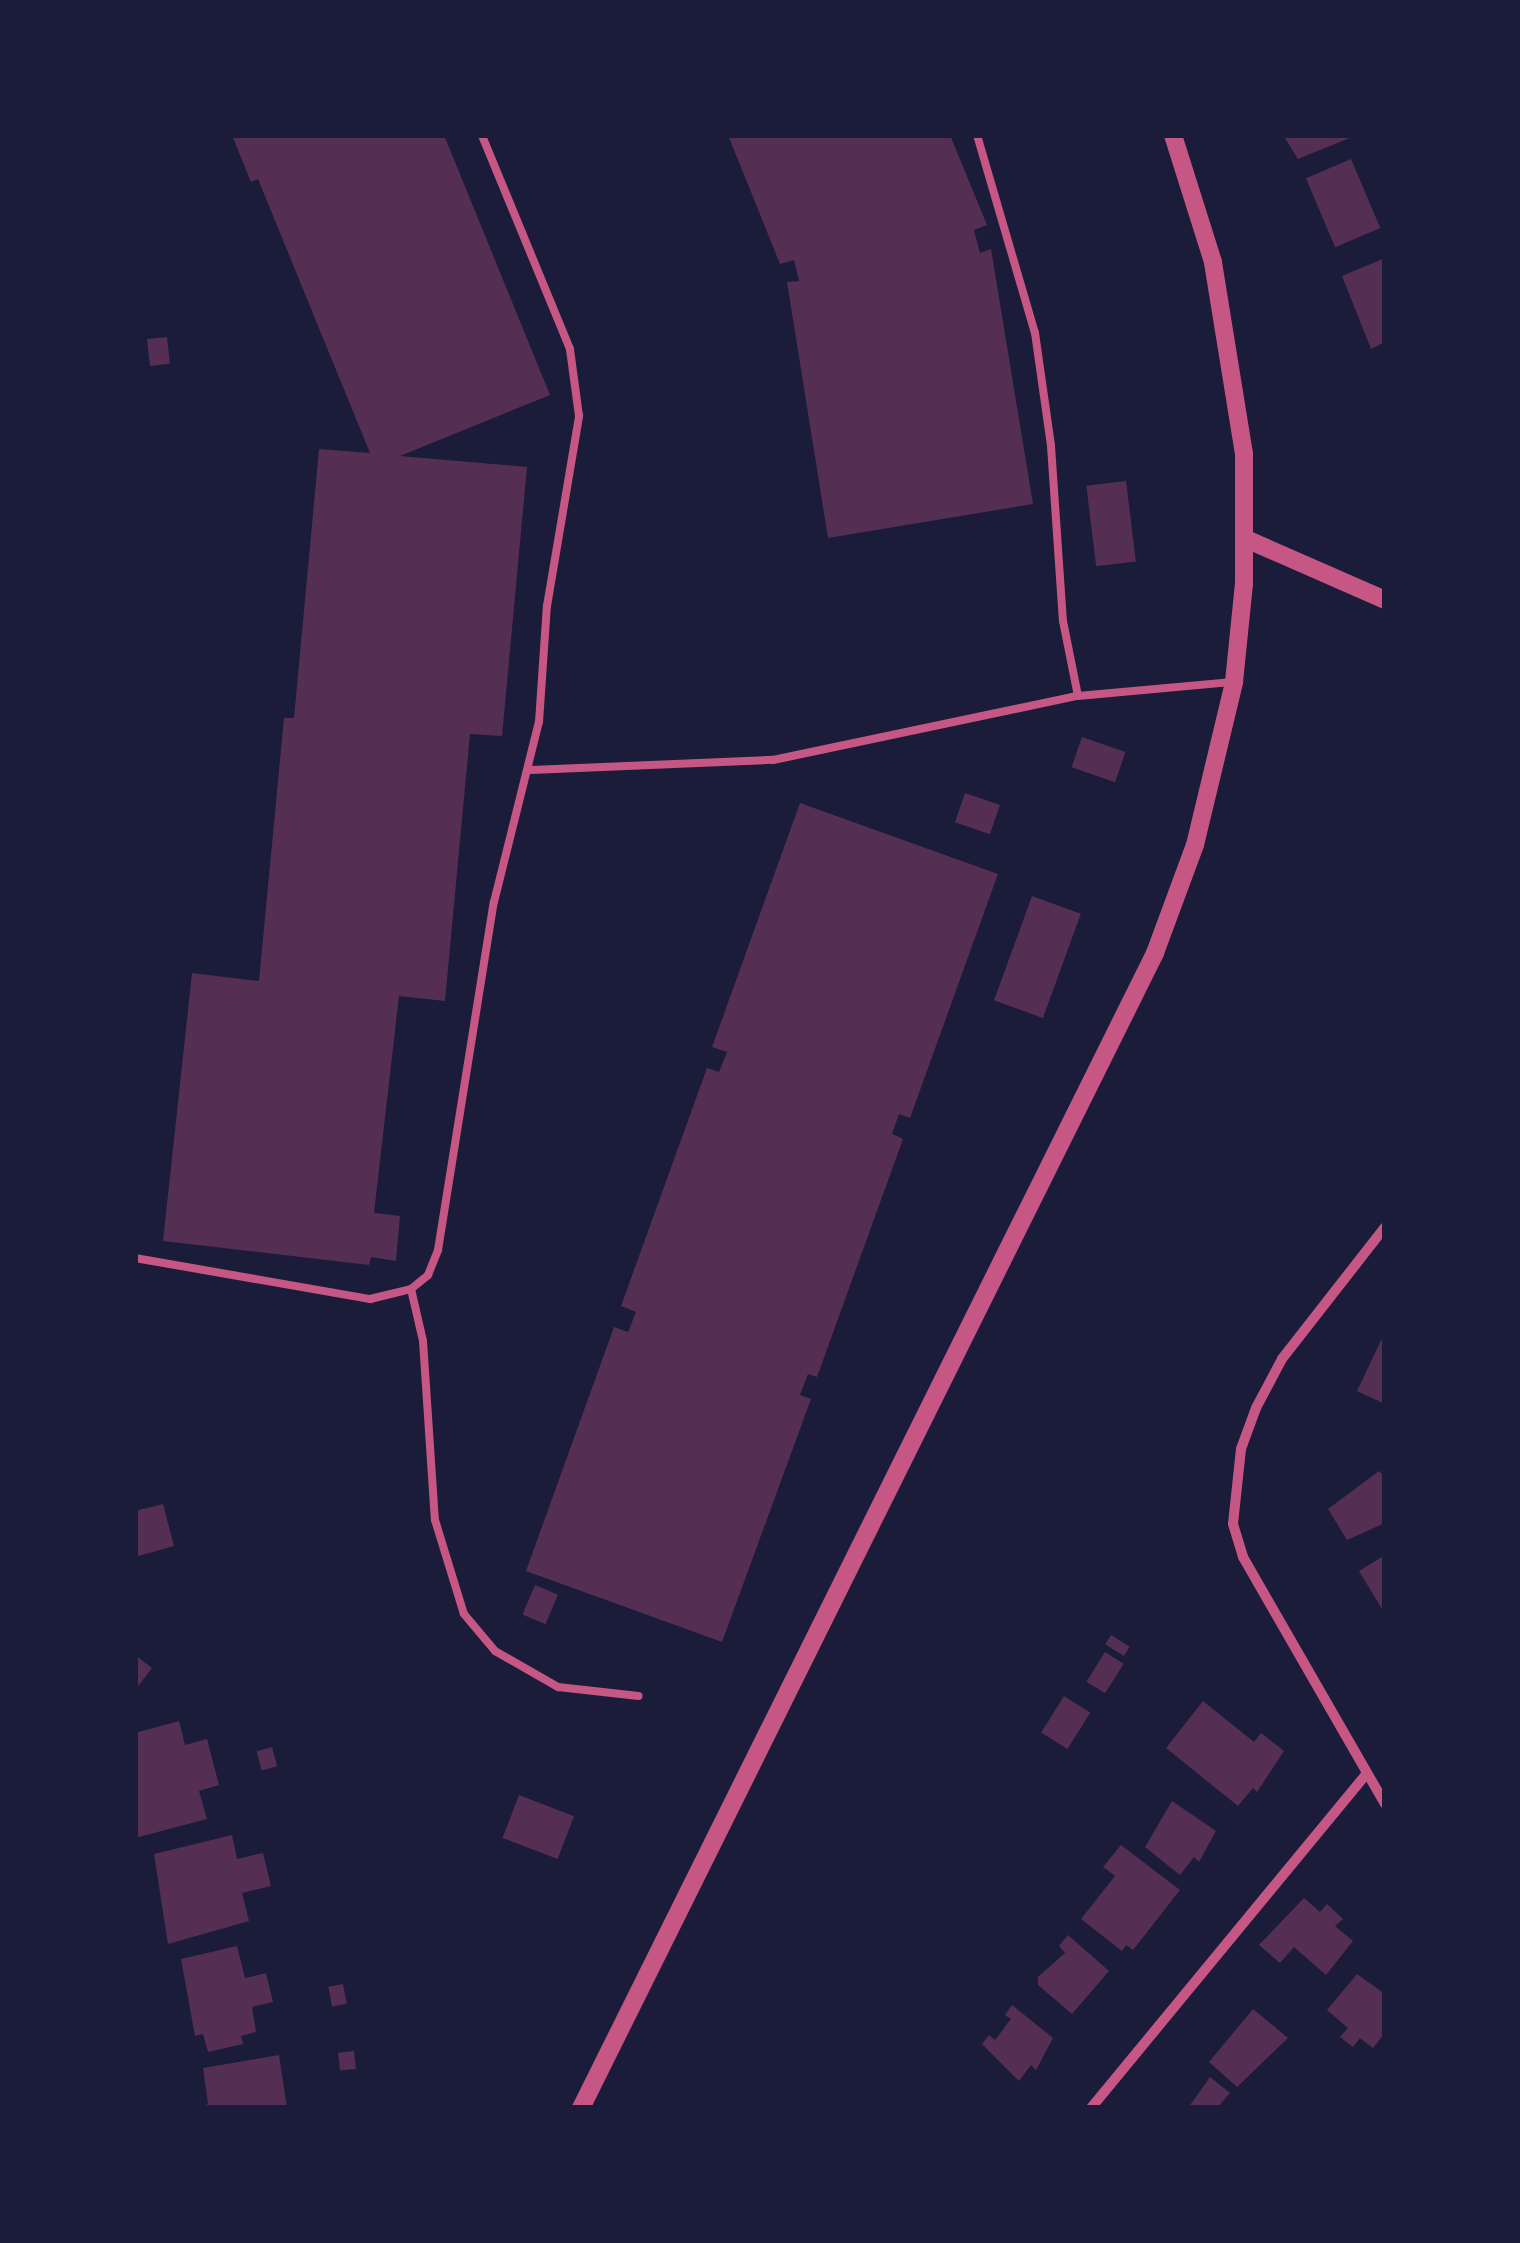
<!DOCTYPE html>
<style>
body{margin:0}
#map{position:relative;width:1520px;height:2243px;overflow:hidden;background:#1b1b3a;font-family:"Space Grotesk",sans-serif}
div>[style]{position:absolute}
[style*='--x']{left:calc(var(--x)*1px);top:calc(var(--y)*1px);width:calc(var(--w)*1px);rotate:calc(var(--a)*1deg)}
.building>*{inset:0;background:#542f53;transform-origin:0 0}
.service>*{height:8px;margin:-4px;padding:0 4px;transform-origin:4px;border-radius:4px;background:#c65784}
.minor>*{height:10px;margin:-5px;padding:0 5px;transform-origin:5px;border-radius:5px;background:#c65784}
.tertiary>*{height:18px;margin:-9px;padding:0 9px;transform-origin:9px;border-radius:9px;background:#c65784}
span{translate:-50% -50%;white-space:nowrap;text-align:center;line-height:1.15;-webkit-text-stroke:10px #1b1b3a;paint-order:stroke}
.frame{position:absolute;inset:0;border:138px solid #1b1b3a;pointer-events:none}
</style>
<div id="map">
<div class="building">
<div style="clip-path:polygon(232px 135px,444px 135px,550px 395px,400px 456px,527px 467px,502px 736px,470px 734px,445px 1001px,399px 996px,374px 1213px,400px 1216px,396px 1261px,371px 1257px,369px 1265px,163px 1241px,192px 973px,259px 981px,284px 718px,294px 718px,319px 449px,370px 453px,258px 179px,251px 182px)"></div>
<div style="clip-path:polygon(728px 135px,950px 135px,987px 225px,974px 230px,980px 253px,991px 249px,1033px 504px,828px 538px,787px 282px,799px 281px,794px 260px,780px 264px)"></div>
<div style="clip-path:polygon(1283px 135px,1357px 135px,1298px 159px)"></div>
<div style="left:1351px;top:159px;width:75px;height:49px;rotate:67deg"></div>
<div style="clip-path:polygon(1385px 258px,1385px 342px,1371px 349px,1342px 276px)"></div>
<div style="left:167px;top:337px;width:27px;height:20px;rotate:84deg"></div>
<div style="left:1126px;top:481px;width:81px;height:40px;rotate:83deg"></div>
<div style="left:1082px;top:737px;width:46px;height:32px;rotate:19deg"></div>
<div style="left:965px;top:793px;width:37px;height:31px;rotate:19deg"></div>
<div style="clip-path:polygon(800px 803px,998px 874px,910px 1118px,899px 1114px,892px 1134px,903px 1139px,817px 1377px,808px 1374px,800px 1395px,811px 1399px,722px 1642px,526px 1571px,614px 1327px,628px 1332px,636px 1312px,621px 1306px,707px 1068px,719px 1072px,727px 1052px,712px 1047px)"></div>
<div style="left:1032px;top:896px;width:52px;height:111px;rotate:20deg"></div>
<div style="clip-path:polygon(1385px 1332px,1385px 1404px,1357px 1391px)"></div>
<div style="clip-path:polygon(1379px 1471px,1385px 1477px,1385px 1523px,1347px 1540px,1328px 1509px)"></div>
<div style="clip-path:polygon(163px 1504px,174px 1546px,135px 1557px,135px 1511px)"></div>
<div style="clip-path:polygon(1385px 1555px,1385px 1614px,1359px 1571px)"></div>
<div style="left:535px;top:1585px;width:25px;height:32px;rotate:23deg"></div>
<div style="left:1111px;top:1635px;width:22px;height:11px;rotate:32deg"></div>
<div style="left:1105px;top:1652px;width:22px;height:35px;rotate:32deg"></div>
<div style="clip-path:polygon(135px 1655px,152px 1668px,135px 1690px)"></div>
<div style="left:1064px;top:1696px;width:31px;height:43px;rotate:32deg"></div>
<div style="clip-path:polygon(1203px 1701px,1254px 1742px,1261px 1733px,1284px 1751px,1257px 1792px,1253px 1788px,1238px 1806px,1166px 1748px)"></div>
<div style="clip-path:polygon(179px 1721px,185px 1745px,207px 1739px,219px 1785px,199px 1791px,207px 1819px,135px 1838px,135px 1733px)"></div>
<div style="left:272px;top:1747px;width:20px;height:16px;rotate:75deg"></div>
<div style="left:519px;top:1795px;width:59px;height:46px;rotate:21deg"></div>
<div style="clip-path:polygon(1172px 1801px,1216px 1831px,1199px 1862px,1194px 1857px,1180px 1875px,1145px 1847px)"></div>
<div style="clip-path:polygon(232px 1835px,237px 1859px,263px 1853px,271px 1886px,242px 1893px,249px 1921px,168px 1944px,154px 1854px)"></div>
<div style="clip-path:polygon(1121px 1845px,1180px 1890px,1133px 1950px,1126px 1945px,1122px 1951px,1081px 1919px,1115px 1876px,1103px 1867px)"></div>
<div style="clip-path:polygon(1304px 1898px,1320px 1912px,1327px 1904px,1343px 1919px,1335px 1926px,1353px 1941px,1326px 1975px,1294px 1947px,1280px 1963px,1259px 1945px)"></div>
<div style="clip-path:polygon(1068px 1935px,1109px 1971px,1072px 2014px,1038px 1985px,1038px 1977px,1065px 1953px,1059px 1946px)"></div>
<div style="clip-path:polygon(237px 1946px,245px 1978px,266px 1973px,273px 2002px,252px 2007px,256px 2032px,241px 2036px,243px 2044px,208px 2052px,203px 2034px,195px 2036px,181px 1959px)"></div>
<div style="clip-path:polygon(1357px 1974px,1385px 1994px,1385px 2033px,1373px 2048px,1360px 2038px,1353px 2047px,1340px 2037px,1348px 2028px,1327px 2010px)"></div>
<div style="left:343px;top:1984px;width:20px;height:15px;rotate:79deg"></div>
<div style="clip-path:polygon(1012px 2005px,1053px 2038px,1036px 2070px,1031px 2065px,1019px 2081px,982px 2044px,989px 2035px,995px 2040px,1011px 2019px,1005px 2015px)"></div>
<div style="clip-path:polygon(1253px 2009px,1288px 2038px,1237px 2087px,1209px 2062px)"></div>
<div style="left:354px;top:2051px;width:18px;height:16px;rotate:84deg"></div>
<div style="clip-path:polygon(279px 2055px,287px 2108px,199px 2108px,208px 2104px,203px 2068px)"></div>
<div style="clip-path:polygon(1210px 2077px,1230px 2093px,1217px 2108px,1188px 2108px)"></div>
</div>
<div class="service">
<div style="--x:977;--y:135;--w:206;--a:73.7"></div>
<div style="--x:1035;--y:333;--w:114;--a:81.9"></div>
<div style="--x:1051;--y:446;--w:175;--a:86.1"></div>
<div style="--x:1063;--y:621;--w:76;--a:78.7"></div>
<div style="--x:531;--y:770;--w:242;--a:-2.4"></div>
<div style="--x:773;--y:760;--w:312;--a:-11.9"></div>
<div style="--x:1078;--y:696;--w:156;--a:-5.2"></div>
<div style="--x:135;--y:1258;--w:239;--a:9.9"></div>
<div style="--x:370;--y:1299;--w:42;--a:-13.7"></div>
<div style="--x:411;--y:1289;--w:22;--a:-39"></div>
<div style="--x:428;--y:1275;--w:27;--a:-68"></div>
<div style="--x:438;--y:1250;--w:352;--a:-80.9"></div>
<div style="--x:494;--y:902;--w:186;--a:-76"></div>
<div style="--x:539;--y:722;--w:116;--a:-86.1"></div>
<div style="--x:547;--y:606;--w:193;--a:-80.4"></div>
<div style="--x:579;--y:416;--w:68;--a:-97.7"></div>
<div style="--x:570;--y:349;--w:231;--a:-112.4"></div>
<div style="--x:411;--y:1289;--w:53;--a:77"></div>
<div style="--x:423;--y:1341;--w:179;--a:86.2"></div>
<div style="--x:435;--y:1520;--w:98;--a:72.9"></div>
<div style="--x:464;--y:1614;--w:48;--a:50"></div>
<div style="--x:495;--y:1651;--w:73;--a:29.7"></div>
<div style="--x:558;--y:1687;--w:81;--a:6.4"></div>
</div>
<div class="minor">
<div style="--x:1385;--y:1227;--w:167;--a:128"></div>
<div style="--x:1282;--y:1359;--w:55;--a:118"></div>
<div style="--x:1256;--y:1408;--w:44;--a:110.1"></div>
<div style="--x:1241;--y:1449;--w:75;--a:96.1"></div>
<div style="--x:1233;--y:1524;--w:34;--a:73"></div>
<div style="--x:1243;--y:1557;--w:285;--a:60.1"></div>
<div style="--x:1091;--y:2108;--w:434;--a:-50.5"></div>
</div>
<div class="tertiary">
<div style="--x:1246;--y:539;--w:152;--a:23.7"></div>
<div style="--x:581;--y:2108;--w:1290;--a:-63.57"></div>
<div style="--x:1155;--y:953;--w:115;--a:-69.7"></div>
<div style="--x:1195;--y:845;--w:168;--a:-76.5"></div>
<div style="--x:1234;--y:682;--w:99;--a:-84.2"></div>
<div style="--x:1244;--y:584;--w:130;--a:-90"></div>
<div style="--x:1244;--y:454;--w:194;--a:-99.2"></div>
<div style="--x:1213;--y:262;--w:133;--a:-107.5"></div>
</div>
<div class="frame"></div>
</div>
